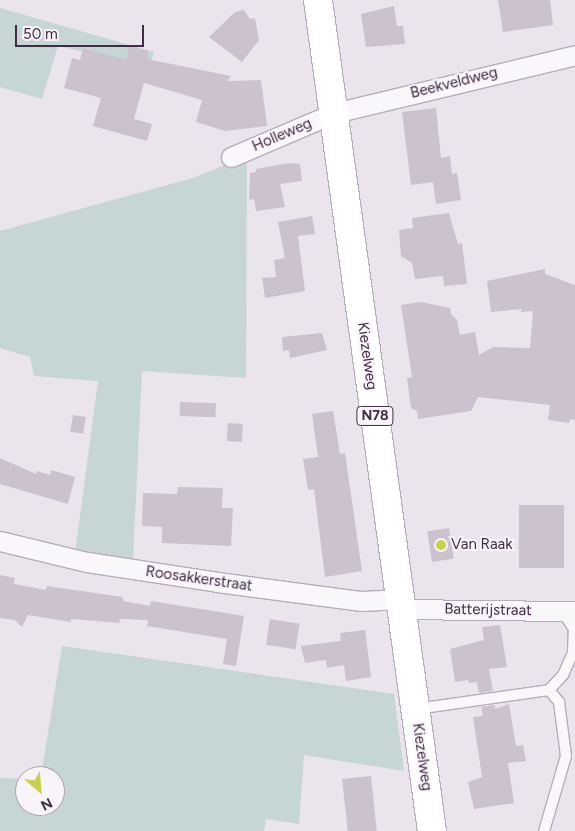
<!DOCTYPE html>
<style>
body{margin:0}
#map{position:relative;width:575px;height:831px;overflow:hidden;background:#eae4ec;font-family:Figtree,sans-serif}
div>[style]{position:absolute}
[style*='--x']{left:calc(var(--x)*1px);top:calc(var(--y)*1px);width:calc(var(--w)*1px);rotate:calc(var(--a)*1deg)}
.green>*{inset:0;background:#c5d6d5}
.building>*{inset:0;background:#ccc1cf;transform-origin:0 0}
.roads{filter:drop-shadow(1px 0 #b7acba) drop-shadow(-1px 0 #b7acba) drop-shadow(0 1px #b7acba) drop-shadow(0 -1px #b7acba)}
.service>*{height:10px;margin:-5px;padding:0 5px;transform-origin:5px;border-radius:5px;background:#f9f7fa}
.minor>*{height:19px;margin:-9.5px;padding:0 9.5px;transform-origin:9.5px;border-radius:9.5px;background:#f9f7fa}
.primary>*{height:28px;margin:-14px;padding:0 14px;transform-origin:14px;border-radius:14px;background:#fff}
.dots>*{width:14px;height:14px;translate:-50% -50%;box-sizing:border-box;border:2px solid #f8f4f9;border-radius:50%}
span{translate:-50% -50%;white-space:nowrap;text-align:center;line-height:1.15;-webkit-text-stroke:4px #f8f4f9;paint-order:stroke}
.shield-label span{padding:1px 4px;background:#f8f4f9;border:1px solid;border-radius:4px;-webkit-text-stroke-width:0}
.shield-label{font-size:14px;color:#412b45;font-weight:700}
.street-label{font-size:15px;color:#412b45}
.poi-label{font-size:15px;color:#412b45}
.left{translate:0 -50%;text-align:left}
.north{position:absolute;left:15px;top:766px;width:50px;height:50px;box-sizing:border-box;background:#f8f4f9;border:1px solid #afa4b1;border-radius:50%;rotate:153deg;font-size:14px;font-weight:700;line-height:20px;text-align:center;color:#412b45}
.north::after{content:'';display:block;margin:auto;width:18px;height:22px;background:#c9d149;clip-path:polygon(50% 0,100% 100%,50% 72%,0 100%)}
.scale{position:absolute;left:15px;top:25px;width:129px;height:22px;box-sizing:border-box;border:2px solid #412b45;border-top:0;padding-left:6px;font-size:15px;line-height:18px;white-space:nowrap;color:#412b45;-webkit-text-stroke:4px #f8f4f9;paint-order:stroke}
</style>
<div id="map">
<div class="green">
<div style="clip-path:polygon(0 8px,154px 52px,150px 67px,58px 46px,42px 99px,0 87px)"></div>
<div style="clip-path:polygon(247px 156px,246px 378px,142px 371px,133px 560px,75px 553px,98px 381px,34px 376px,30px 357px,0 348px,0 231px,193px 178px)"></div>
<div style="clip-path:polygon(62px 646px,394px 694px,404px 771px,304px 755px,299px 824px,266px 819px,264px 831px,0 831px,0 778px,25px 779px,25px 806px,55px 806px,55px 776px,41px 776px)"></div>
</div>
<div class="building">
<div style="clip-path:polygon(498px 0,550px 0,553px 25px,503px 32px)"></div>
<div style="clip-path:polygon(394px 6px,397px 26px,403px 26px,405px 44px,366px 47px,361px 14px)"></div>
<div style="clip-path:polygon(244px 10px,250px 19px,255px 18px,259px 40px,242px 62px,209px 37px,235px 12px)"></div>
<div style="clip-path:polygon(129px 46px,149px 51px,147px 59px,231px 76px,227px 81px,261px 80px,267px 126px,225px 131px,196px 122px,202px 100px,144px 83px,134px 119px,152px 124px,147px 141px,93px 126px,101px 98px,64px 88px,72px 58px,80px 60px,83px 48px,126px 60px)"></div>
<div style="clip-path:polygon(436px 108px,441px 158px,450px 156px,452px 174px,457px 173px,461px 200px,436px 204px,433px 182px,411px 185px,402px 112px)"></div>
<div style="clip-path:polygon(289px 163px,300px 164px,302px 181px,280px 184px,285px 207px,256px 211px,254px 199px,249px 200px,250px 173px,256px 172px,256px 169px)"></div>
<div style="clip-path:polygon(449px 213px,458px 244px,462px 243px,467px 284px,444px 286px,443px 276px,415px 279px,412px 263px,401px 256px,399px 230px,413px 228px,412px 218px)"></div>
<div style="clip-path:polygon(312px 216px,315px 234px,298px 236px,305px 291px,265px 298px,262px 278px,276px 277px,274px 260px,285px 258px,278px 222px)"></div>
<div style="clip-path:polygon(545px 269px,545px 274px,575px 285px,575px 420px,570px 419px,569px 423px,548px 420px,550px 405px,478px 397px,471px 411px,418px 419px,417px 411px,411px 408px,407px 378px,412px 377px,401px 305px,421px 302px,450px 308px,451px 314px,457px 320px,460px 335px,475px 332px,479px 355px,493px 347px,530px 348px,533px 311px,521px 312px,522px 309px,491px 312px,487px 281px)"></div>
<div style="clip-path:polygon(322px 333px,327px 350px,290px 358px,289px 350px,283px 351px,282px 337px)"></div>
<div style="left:180px;top:402px;width:36px;height:14px;rotate:2deg"></div>
<div style="clip-path:polygon(333px 411px,340px 454px,345px 453px,362px 571px,325px 577px,314px 489px,308px 490px,303px 459px,318px 457px,312px 414px)"></div>
<div style="left:73px;top:415px;width:13px;height:17px;rotate:9deg"></div>
<div style="left:228px;top:423px;width:15px;height:18px;rotate:4deg"></div>
<div style="clip-path:polygon(0 458px,36px 474px,37px 471px,50px 475px,51px 470px,75px 477px,68px 504px,0 484px)"></div>
<div style="clip-path:polygon(178px 487px,223px 488px,222px 508px,233px 508px,231px 546px,162px 543px,162px 527px,142px 526px,143px 493px,177px 494px)"></div>
<div style="left:519px;top:505px;width:45px;height:63px"></div>
<div style="left:449px;top:528px;width:31px;height:22px;rotate:81deg"></div>
<div style="clip-path:polygon(0 575px,15px 578px,14px 584px,46px 590px,47px 586px,123px 597px,123px 601px,150px 606px,151px 601px,244px 616px,236px 666px,223px 664px,227px 639px,147px 626px,148px 620px,120px 619px,119px 623px,71px 619px,71px 622px,28px 615px,22px 627px,15px 620px,0 618px)"></div>
<div style="left:270px;top:619px;width:30px;height:26px;rotate:9deg"></div>
<div style="clip-path:polygon(500px 625px,507px 667px,489px 669px,493px 691px,479px 693px,477px 682px,469px 683px,468px 680px,455px 682px,450px 649px,484px 640px,482px 627px)"></div>
<div style="clip-path:polygon(365px 630px,371px 677px,346px 681px,344px 665px,327px 668px,326px 660px,305px 663px,301px 646px,341px 641px,340px 633px)"></div>
<div style="clip-path:polygon(509px 704px,516px 746px,523px 745px,526px 761px,508px 763px,514px 803px,474px 809px,468px 782px,482px 777px,473px 717px,483px 716px,481px 707px,495px 705px,495px 709px)"></div>
<div style="left:371px;top:776px;width:55px;height:29px;rotate:84deg"></div>
</div>
<div class="roads">
<div class="service">
<div style="--x:549;--y:690;--w:21;--a:-47"></div>
<div style="--x:563;--y:675;--w:24;--a:-66"></div>
<div style="--x:573;--y:653;--w:24;--a:-88"></div>
<div style="--x:574;--y:629;--w:22;--a:-124"></div>
<div style="--x:416;--y:709;--w:134;--a:-8.1"></div>
<div style="--x:549;--y:690;--w:16;--a:50"></div>
<div style="--x:559;--y:702;--w:54;--a:82.6"></div>
<div style="--x:566;--y:756;--w:78;--a:106.3"></div>
</div>
<div class="minor">
<div style="--x:231;--y:157;--w:112;--a:-23.1"></div>
<div style="--x:334;--y:113;--w:248;--a:-13.5"></div>
<div style="--x:0;--y:541;--w:89;--a:13.6"></div>
<div style="--x:87;--y:562;--w:132;--a:8.7"></div>
<div style="--x:217;--y:582;--w:146;--a:7.5"></div>
<div style="--x:362;--y:601;--w:38;--a:-3"></div>
<div style="--x:401;--y:609;--w:174;--a:0.7"></div>
</div>
<div class="primary">
<div style="--x:318;--y:0;--w:839;--a:82.19"></div>
</div>
</div>
<div class="dots">
<div style="left:441px;top:545px;background:#c9d149"></div>
</div>
<div class="shield-label">
<span style="left:375px;top:416px">N78</span>
</div>
<div class="street-label">
<span style="left:454px;top:83px;rotate:-14deg">Beekveldweg</span>
<span style="left:282px;top:135px;rotate:-23deg">Holleweg</span>
<span style="left:367px;top:356px;rotate:82deg">Kiezelweg</span>
<span style="left:199px;top:579px;rotate:8deg">Roosakkerstraat</span>
<span style="left:488px;top:610px;rotate:1deg">Batterijstraat</span>
<span style="left:422px;top:757px;rotate:82deg">Kiezelweg</span>
</div>
<div class="poi-label">
<span class="left" style="left:451px;top:545px">Van Raak</span>
</div>
<div class="north">N</div>
<div class="scale">50 m</div>
</div>
